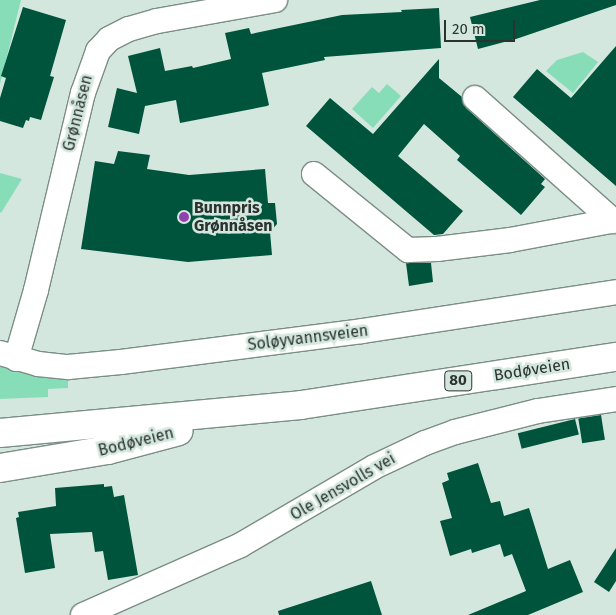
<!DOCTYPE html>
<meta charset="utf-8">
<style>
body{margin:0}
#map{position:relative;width:616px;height:615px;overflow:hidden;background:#d3e7de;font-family:"Fira Sans",sans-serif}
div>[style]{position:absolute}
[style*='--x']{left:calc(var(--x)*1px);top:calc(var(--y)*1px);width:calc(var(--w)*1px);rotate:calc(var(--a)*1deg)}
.green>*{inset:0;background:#88ddb9}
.building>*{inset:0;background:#00543c;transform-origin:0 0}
.roads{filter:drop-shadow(1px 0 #7b8e85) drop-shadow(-1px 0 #7b8e85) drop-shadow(0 1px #7b8e85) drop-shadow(0 -1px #7b8e85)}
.minor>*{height:24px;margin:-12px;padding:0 12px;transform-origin:12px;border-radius:12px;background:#fff}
.major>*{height:28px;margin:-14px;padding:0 14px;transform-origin:14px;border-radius:14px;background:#fff}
.dots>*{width:14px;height:14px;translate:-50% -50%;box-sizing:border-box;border:2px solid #d3e7de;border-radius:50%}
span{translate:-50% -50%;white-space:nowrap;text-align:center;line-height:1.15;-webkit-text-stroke:5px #d3e7de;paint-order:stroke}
.shield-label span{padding:1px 4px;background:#d3e7de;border:1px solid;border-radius:4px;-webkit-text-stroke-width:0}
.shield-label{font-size:15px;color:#2b3330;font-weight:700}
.street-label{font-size:16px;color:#2b3330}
.poi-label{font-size:16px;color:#2b3330;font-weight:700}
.left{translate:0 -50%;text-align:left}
.scale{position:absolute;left:444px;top:20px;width:71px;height:22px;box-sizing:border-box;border:2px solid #2b3330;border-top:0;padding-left:6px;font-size:15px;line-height:18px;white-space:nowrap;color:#2b3330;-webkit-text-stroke:4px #d3e7de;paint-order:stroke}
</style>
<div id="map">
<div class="green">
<div style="clip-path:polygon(0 0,21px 0,0 84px)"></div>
<div style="clip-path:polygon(583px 52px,598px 62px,573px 93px,546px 71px,557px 60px)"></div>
<div style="clip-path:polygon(387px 84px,401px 96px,373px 128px,352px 109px,372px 87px,379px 93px)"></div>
<div style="clip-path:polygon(0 173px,22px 179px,1px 213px,0 212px)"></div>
<div style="clip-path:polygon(0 365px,68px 376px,68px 388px,48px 389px,48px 397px,0 399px)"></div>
</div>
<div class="building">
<div style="clip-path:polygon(540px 0,616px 0,616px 5px,516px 39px,478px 49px,470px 17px)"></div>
<div style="clip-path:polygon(23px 7px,66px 20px,50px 76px,54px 77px,41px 120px,30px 117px,29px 121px,26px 120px,23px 128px,0 121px,0 98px,6px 78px,1px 76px)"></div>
<div style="clip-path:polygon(439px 8px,441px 48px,324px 57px,325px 60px,262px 73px,269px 105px,267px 106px,180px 123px,176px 100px,145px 106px,139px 134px,108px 127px,117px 88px,137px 93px,128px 56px,160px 48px,165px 71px,192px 66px,193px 68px,231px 59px,225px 33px,249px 28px,251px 34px,342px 15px,402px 12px,401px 10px)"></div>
<div style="clip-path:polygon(616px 46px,616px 186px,513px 97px,537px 69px,571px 98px)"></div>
<div style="clip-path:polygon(439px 59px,439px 78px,462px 97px,466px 108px,545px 179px,541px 184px,545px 187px,521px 215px,457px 160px,460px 156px,424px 124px,398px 156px,463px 211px,443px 234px,434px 235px,306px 126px,330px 98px,373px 134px)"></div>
<div style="clip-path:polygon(118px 151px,150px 155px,147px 169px,189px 175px,265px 169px,268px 203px,275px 203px,277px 224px,270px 232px,272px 255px,188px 262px,81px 249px,95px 161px,114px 164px)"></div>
<div style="clip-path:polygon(406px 263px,431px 263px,433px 282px,409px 286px)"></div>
<div style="left:601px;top:415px;width:25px;height:23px;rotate:81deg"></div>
<div style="left:575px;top:419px;width:16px;height:59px;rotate:76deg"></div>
<div style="clip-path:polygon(478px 463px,491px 503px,500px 501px,504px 516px,529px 508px,548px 569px,570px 560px,583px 592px,528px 615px,468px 615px,526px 591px,512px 554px,504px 557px,500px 544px,472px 553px,471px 549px,450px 556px,440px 521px,452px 518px,442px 483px,449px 480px,447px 473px)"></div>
<div style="clip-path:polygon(104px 484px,104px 487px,112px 486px,114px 497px,124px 495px,138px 575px,108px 580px,103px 551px,95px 552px,92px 532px,50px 534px,55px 568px,25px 573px,16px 518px,19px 517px,18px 512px,56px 506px,55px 488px)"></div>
<div style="clip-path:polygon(616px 548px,616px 581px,609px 592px,594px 582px)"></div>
<div style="clip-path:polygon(371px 581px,382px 615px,279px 615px,278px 611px)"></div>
</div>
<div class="roads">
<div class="minor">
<div style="--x:475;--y:98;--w:185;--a:41.7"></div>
<div style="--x:314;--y:174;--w:121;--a:39"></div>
<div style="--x:408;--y:250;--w:29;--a:-2"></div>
<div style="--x:437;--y:249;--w:74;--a:-7"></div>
<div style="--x:510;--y:240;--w:108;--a:-10.7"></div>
<div style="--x:0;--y:353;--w:40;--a:16"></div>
<div style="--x:38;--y:364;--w:30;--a:6"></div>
<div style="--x:68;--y:367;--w:53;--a:-5.4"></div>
<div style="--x:121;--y:362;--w:243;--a:-7.3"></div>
<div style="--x:362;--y:331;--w:257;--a:-8.7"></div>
<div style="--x:16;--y:359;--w:72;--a:-73.8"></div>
<div style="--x:36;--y:290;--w:203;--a:-76.6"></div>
<div style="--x:83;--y:93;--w:45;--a:-70.3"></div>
<div style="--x:98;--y:51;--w:16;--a:-47"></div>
<div style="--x:109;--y:39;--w:22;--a:-27"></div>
<div style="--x:129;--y:29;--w:29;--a:-16"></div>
<div style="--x:157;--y:21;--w:120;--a:-10.1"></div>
<div style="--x:83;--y:615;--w:171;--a:-23.9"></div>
<div style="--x:239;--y:546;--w:156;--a:-30.3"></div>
<div style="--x:374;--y:467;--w:56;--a:-25.2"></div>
<div style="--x:425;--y:443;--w:32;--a:-20"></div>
<div style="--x:455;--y:432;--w:86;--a:-14.2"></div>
<div style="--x:538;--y:411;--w:79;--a:-8.7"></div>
</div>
<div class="major">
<div style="--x:0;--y:433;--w:302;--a:-5.3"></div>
<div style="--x:301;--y:405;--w:319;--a:-8.7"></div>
<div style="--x:0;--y:468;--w:109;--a:-9.5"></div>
<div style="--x:108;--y:450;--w:73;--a:-15"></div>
</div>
</div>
<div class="dots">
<div style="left:184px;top:217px;background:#9140b0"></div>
</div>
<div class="shield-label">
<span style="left:458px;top:381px">80</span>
</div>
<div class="street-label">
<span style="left:78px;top:113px;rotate:-76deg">Grønnåsen</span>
<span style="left:308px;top:338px;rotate:-7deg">Soløyvannsveien</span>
<span style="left:532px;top:370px;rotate:-9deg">Bodøveien</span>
<span style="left:136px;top:442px;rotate:-14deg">Bodøveien</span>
<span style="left:343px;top:487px;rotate:-30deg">Ole Jensvolls vei</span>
</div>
<div class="poi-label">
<span class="left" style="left:194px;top:217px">Bunnpris<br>Grønnåsen</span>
</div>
<div class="scale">20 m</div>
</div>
